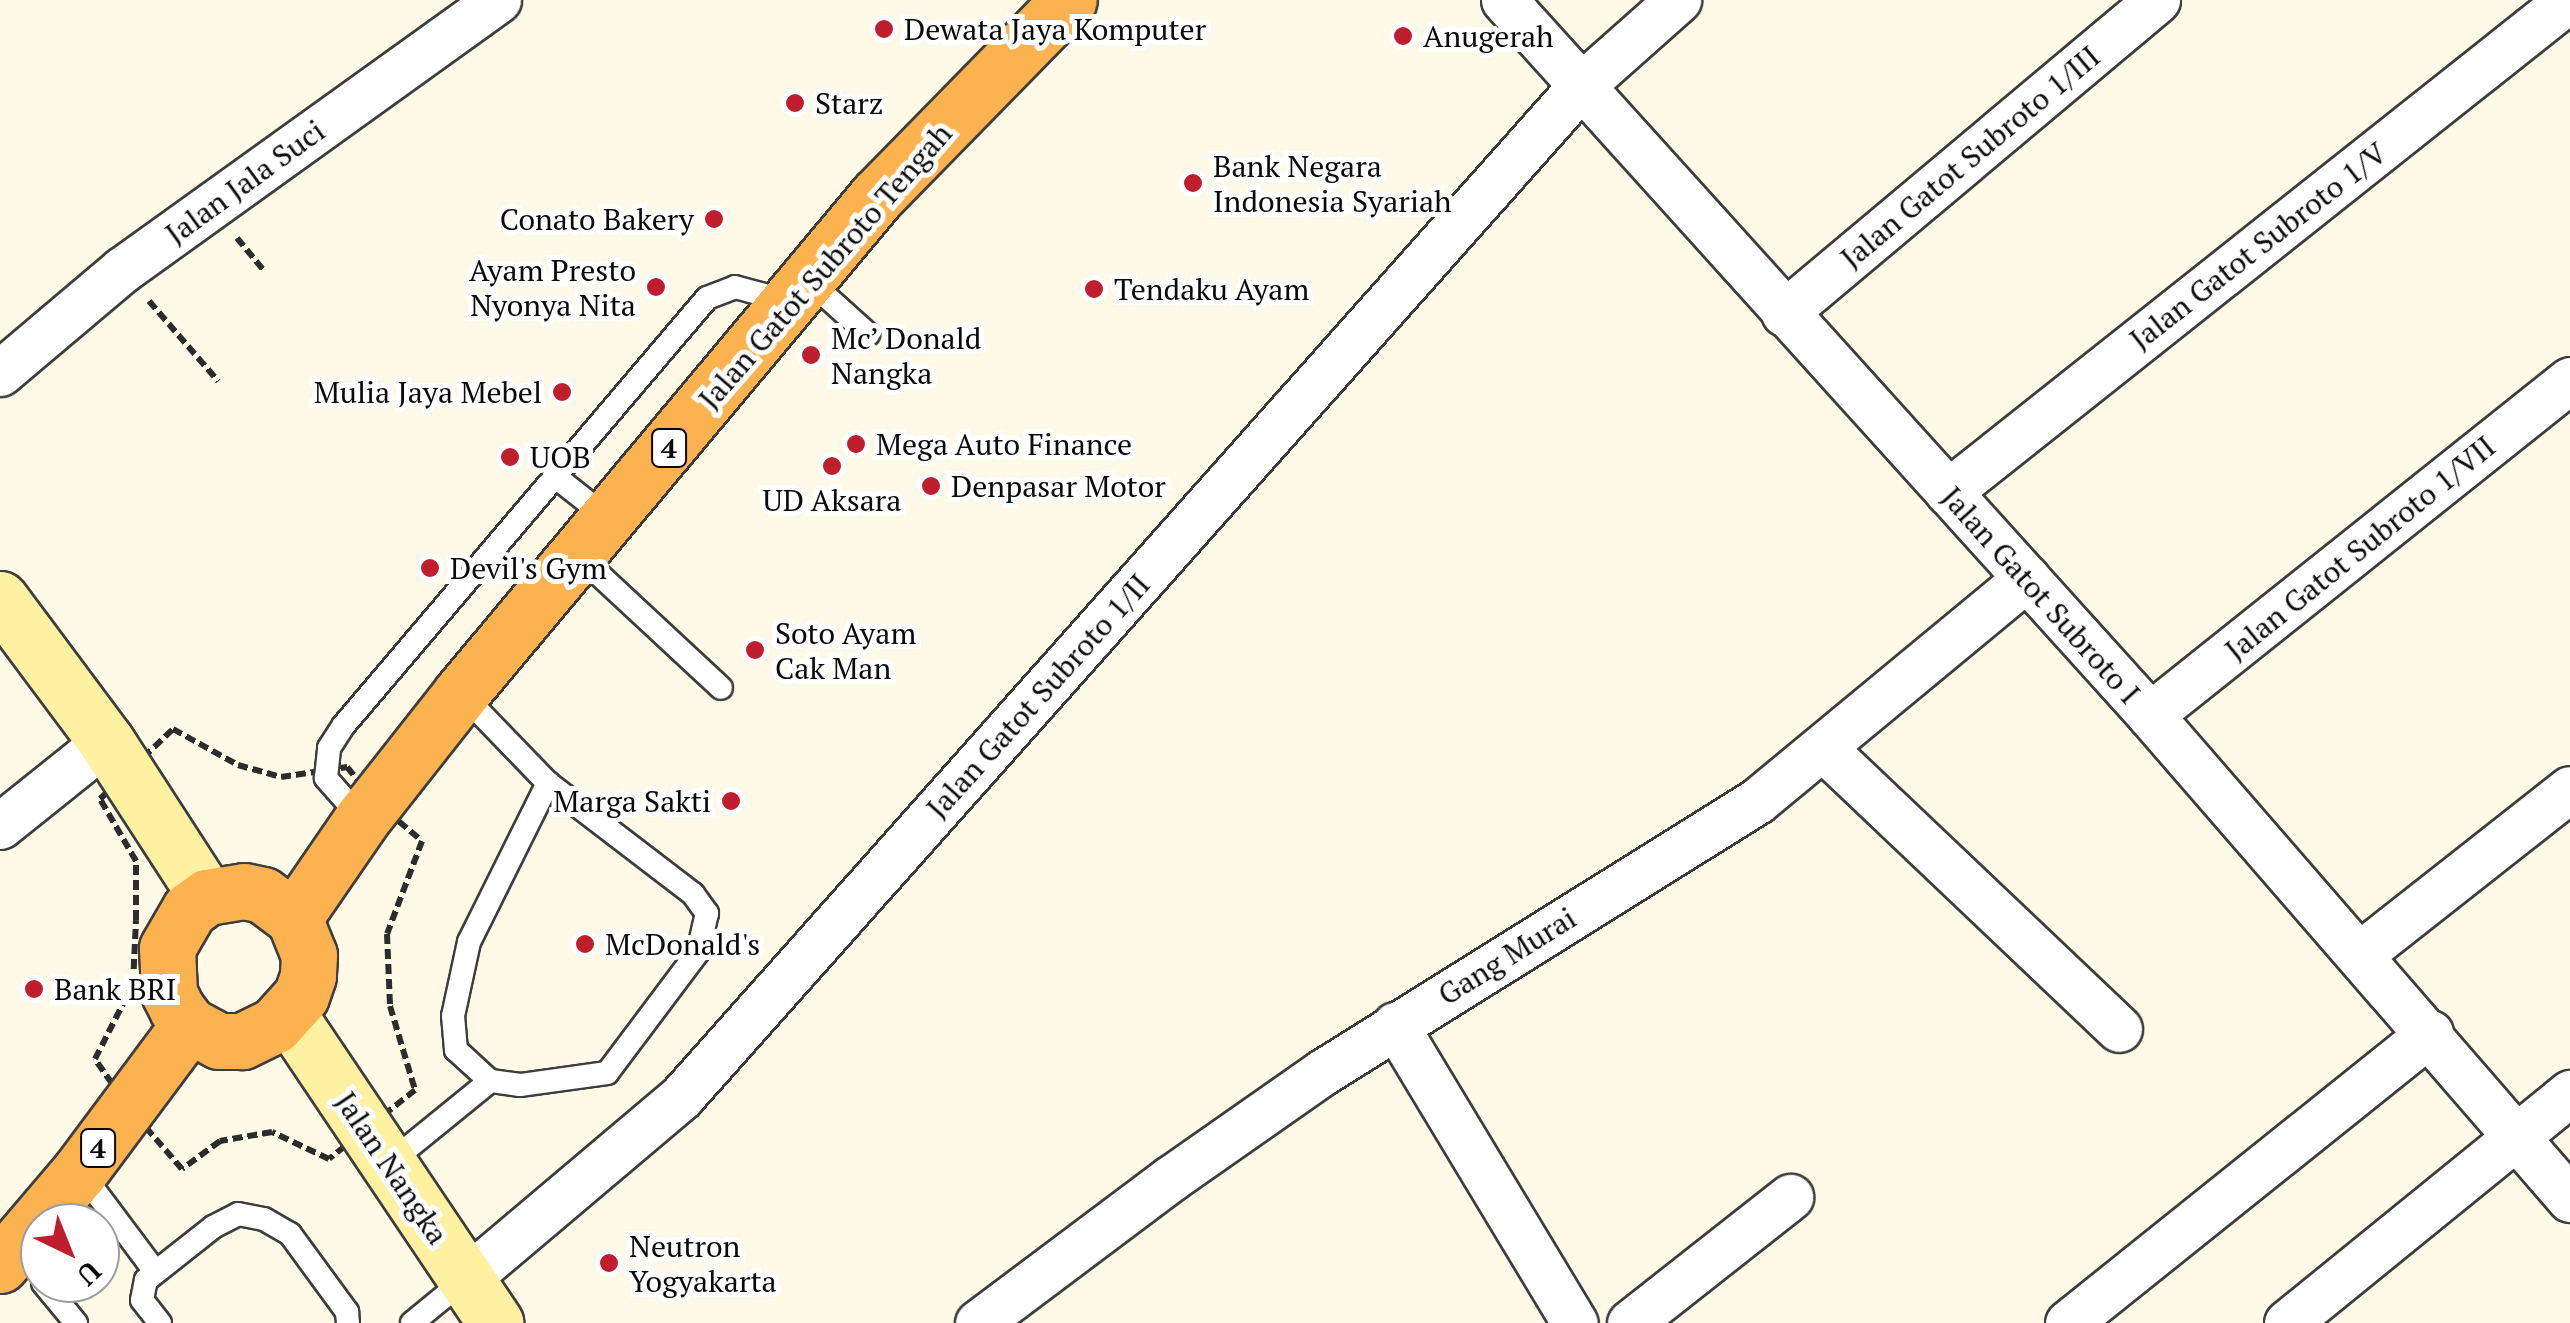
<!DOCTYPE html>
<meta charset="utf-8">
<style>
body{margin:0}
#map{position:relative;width:2570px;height:1323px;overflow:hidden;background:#fff9e7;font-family:"PT Serif",serif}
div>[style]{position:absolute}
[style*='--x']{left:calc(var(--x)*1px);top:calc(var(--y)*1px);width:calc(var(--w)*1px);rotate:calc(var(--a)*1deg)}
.path>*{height:6px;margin-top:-3px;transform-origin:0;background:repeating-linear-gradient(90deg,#2c2c2c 0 10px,transparent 0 15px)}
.roads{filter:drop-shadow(2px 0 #3d3d3d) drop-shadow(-2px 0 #3d3d3d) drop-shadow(0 2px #3d3d3d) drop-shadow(0 -2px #3d3d3d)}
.service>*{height:22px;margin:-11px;padding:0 11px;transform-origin:11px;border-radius:11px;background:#fff}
.minor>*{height:45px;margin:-22.5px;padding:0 22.5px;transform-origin:22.5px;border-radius:22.5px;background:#fff}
.secondary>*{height:55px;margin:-27.5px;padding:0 27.5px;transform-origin:27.5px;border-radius:27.5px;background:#fff1a2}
.trunk>*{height:55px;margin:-27.5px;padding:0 27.5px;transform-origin:27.5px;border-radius:27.5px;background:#fdb250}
.dots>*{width:28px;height:28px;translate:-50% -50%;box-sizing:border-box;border:5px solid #fff;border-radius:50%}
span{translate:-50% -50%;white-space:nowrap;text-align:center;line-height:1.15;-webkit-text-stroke:10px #fff;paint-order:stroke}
.shield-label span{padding:2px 8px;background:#fff;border:2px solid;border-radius:8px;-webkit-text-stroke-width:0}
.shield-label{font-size:28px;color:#0a0a0a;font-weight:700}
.poi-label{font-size:30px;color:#0a0a0a}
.left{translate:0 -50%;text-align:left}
.right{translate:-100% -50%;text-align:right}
.street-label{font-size:30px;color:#0a0a0a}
.north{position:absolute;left:20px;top:1203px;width:100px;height:100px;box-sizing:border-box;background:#fff;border:2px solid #9d9d9d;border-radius:50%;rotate:137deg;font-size:28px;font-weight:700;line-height:40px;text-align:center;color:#0a0a0a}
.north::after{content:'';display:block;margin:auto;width:35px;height:45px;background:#bf1e2c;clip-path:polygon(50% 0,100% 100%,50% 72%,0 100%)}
</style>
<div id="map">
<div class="path">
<div style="--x:237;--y:238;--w:44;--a:50.5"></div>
<div style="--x:149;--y:301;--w:106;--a:49.2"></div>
<div style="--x:173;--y:729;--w:74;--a:29"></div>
<div style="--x:238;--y:765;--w:45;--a:15.6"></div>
<div style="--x:281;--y:777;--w:67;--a:-8.6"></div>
<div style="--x:347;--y:767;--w:45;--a:50.4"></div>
<div style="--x:376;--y:802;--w:60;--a:40.3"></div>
<div style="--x:422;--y:841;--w:99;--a:110.6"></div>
<div style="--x:387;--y:934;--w:72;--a:87.6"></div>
<div style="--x:390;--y:1006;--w:88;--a:73.4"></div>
<div style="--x:415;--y:1090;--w:110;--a:141.3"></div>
<div style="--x:329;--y:1159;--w:63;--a:-154.7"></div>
<div style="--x:272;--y:1132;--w:53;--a:170.2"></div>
<div style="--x:220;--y:1141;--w:47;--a:143.6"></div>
<div style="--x:182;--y:1169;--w:81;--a:-131"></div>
<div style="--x:129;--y:1108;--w:60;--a:-124.8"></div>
<div style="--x:95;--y:1059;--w:84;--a:-63.1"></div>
<div style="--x:133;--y:984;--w:64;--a:-87.3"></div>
<div style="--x:136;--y:920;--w:59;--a:-90"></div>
<div style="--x:136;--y:861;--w:72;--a:-120.1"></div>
<div style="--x:100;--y:799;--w:101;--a:-43.8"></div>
</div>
<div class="roads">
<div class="service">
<div style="--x:808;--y:280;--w:81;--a:42"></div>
<div style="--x:557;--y:478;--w:66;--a:38.3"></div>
<div style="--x:578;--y:555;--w:195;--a:42.9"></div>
<div style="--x:461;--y:693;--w:125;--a:46"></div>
<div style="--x:548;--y:783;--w:183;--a:37.4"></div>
<div style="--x:693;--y:894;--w:24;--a:54"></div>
<div style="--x:707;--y:913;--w:40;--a:103"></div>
<div style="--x:698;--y:952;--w:151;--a:126.9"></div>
<div style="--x:607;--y:1073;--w:88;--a:172.1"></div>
<div style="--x:520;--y:1085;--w:30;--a:-172"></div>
<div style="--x:490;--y:1081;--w:46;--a:-137.6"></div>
<div style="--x:456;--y:1050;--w:34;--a:-95"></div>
<div style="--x:453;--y:1016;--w:76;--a:-77.8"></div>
<div style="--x:469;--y:942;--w:178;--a:-63.6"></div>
<div style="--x:362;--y:819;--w:55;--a:-131.3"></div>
<div style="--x:326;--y:778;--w:30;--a:-84"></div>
<div style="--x:329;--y:748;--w:27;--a:-57"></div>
<div style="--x:344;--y:725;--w:560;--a:-49.63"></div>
<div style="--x:707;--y:298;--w:30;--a:-21"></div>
<div style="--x:735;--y:287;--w:54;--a:15.1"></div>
<div style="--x:388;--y:1164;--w:132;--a:-39.1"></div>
<div style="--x:80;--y:1171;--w:124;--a:53.2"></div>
<div style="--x:43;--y:1283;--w:52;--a:50.5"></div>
<div style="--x:160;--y:1323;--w:29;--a:-128"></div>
<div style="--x:142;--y:1300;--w:20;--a:-79"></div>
<div style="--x:146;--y:1280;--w:85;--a:-38.3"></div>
<div style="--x:213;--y:1227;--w:28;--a:-27"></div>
<div style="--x:238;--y:1214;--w:26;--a:11"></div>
<div style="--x:264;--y:1219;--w:30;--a:30"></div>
<div style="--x:290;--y:1234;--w:97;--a:53.8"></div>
<div style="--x:347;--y:1312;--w:11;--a:85"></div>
<div style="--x:412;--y:1323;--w:71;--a:-39.3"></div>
</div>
<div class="minor">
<div style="--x:1504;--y:0;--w:964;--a:47.9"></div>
<div style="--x:2150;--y:715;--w:641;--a:49.05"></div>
<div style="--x:1784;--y:313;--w:487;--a:-40"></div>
<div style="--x:0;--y:373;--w:160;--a:-40.2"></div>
<div style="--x:122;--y:270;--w:463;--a:-35.7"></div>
<div style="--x:1948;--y:492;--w:791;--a:-38.43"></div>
<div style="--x:2150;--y:715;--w:537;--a:-38.58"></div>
<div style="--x:1823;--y:748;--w:408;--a:43.5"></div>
<div style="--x:0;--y:826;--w:136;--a:-38.7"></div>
<div style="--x:2359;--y:955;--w:268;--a:-38.2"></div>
<div style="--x:1395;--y:1025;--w:348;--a:58.9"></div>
<div style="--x:467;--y:1278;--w:282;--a:-40.2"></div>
<div style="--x:682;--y:1096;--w:1352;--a:-48.33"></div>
<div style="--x:1581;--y:86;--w:130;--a:-41.6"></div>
<div style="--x:978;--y:1323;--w:240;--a:-36.9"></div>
<div style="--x:1170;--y:1179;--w:187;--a:-35"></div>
<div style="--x:1323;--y:1072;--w:512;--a:-31.98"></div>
<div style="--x:1757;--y:801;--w:350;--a:-39.6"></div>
<div style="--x:1630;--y:1323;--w:204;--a:-38.2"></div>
<div style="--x:2068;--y:1323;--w:464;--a:-38.7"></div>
<div style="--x:2287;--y:1323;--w:365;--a:-39.1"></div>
</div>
<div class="secondary">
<div style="--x:0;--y:599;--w:177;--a:53.3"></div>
<div style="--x:106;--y:741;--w:186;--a:57.1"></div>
<div style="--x:288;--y:1014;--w:372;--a:56.1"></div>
</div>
<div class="trunk">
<div style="--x:244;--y:891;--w:19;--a:12"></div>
<div style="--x:263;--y:895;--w:39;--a:37"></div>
<div style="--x:294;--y:918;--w:40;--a:68"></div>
<div style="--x:309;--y:955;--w:21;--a:93"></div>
<div style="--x:308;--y:976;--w:21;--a:109"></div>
<div style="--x:301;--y:996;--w:39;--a:132"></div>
<div style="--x:275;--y:1025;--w:37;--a:154"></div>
<div style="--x:242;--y:1041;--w:23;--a:180"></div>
<div style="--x:219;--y:1041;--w:34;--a:-152"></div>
<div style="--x:189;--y:1025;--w:20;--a:-127"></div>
<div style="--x:177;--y:1009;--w:18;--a:-117"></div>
<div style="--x:169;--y:993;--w:45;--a:-92.5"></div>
<div style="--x:167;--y:948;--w:44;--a:-59.9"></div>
<div style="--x:189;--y:910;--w:22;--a:-36"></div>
<div style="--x:207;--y:897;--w:37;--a:-9"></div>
<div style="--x:294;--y:918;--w:120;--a:-55.5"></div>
<div style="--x:362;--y:819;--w:160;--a:-51.8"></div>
<div style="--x:461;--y:693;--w:648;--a:-50.07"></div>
<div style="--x:877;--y:196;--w:274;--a:-45.6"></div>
<div style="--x:0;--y:1265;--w:123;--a:-49.6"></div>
<div style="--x:80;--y:1171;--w:182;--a:-53.3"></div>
</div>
</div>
<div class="dots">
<div style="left:884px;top:29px;background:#bf1e2c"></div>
<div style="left:1403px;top:36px;background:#bf1e2c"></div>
<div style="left:795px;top:103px;background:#bf1e2c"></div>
<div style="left:1193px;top:183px;background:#bf1e2c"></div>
<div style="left:714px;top:219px;background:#bf1e2c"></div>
<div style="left:656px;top:287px;background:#bf1e2c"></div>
<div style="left:1094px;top:289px;background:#bf1e2c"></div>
<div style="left:811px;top:355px;background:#bf1e2c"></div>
<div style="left:562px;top:392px;background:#bf1e2c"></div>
<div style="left:856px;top:444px;background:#bf1e2c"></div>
<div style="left:510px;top:457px;background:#bf1e2c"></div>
<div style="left:832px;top:466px;background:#bf1e2c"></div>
<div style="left:931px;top:486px;background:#bf1e2c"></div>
<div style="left:430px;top:568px;background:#bf1e2c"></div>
<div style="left:755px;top:650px;background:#bf1e2c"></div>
<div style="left:731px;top:801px;background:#bf1e2c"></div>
<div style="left:585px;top:944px;background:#bf1e2c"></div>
<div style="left:34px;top:989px;background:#bf1e2c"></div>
<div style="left:609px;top:1263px;background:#bf1e2c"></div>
</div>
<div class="shield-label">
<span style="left:669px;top:448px">4</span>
<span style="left:98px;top:1148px">4</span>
</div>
<div class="poi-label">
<span class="left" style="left:904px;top:29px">Dewata Jaya Komputer</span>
<span class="left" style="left:1423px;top:36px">Anugerah</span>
<span class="left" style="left:815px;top:103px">Starz</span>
<span class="left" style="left:1213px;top:183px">Bank Negara<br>Indonesia Syariah</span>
<span class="right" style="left:694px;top:219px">Conato Bakery</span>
<span class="right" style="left:636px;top:287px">Ayam Presto<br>Nyonya Nita</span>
<span class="left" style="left:1114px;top:289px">Tendaku Ayam</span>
<span class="left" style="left:831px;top:355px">Mc’ Donald<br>Nangka</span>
<span class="right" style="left:542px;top:392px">Mulia Jaya Mebel</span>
<span class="left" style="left:876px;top:444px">Mega Auto Finance</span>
<span class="left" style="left:530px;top:457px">UOB</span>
<span class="left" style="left:951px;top:486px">Denpasar Motor</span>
<span style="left:832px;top:500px">UD Aksara</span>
<span class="left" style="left:450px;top:568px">Devil's Gym</span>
<span class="left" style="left:775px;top:650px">Soto Ayam<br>Cak Man</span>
<span class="right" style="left:711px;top:801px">Marga Sakti</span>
<span class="left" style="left:605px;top:944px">McDonald's</span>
<span class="left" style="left:54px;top:989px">Bank BRI</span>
<span class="left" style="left:629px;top:1263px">Neutron<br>Yogyakarta</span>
</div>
<div class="street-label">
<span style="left:1970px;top:157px;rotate:-40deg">Jalan Gatot Subroto 1/III</span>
<span style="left:245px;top:182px;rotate:-36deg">Jalan Jala Suci</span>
<span style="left:2258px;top:246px;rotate:-38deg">Jalan Gatot Subroto 1/V</span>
<span style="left:825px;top:266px;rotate:-49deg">Jalan Gatot Subroto Tengah</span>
<span style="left:2360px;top:548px;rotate:-39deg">Jalan Gatot Subroto 1/VII</span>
<span style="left:2041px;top:595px;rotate:48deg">Jalan Gatot Subroto I</span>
<span style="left:1038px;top:696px;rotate:-48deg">Jalan Gatot Subroto 1/II</span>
<span style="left:1507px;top:956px;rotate:-32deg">Gang Murai</span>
<span style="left:392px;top:1168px;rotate:56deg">Jalan Nangka</span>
</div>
<div class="north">U</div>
</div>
